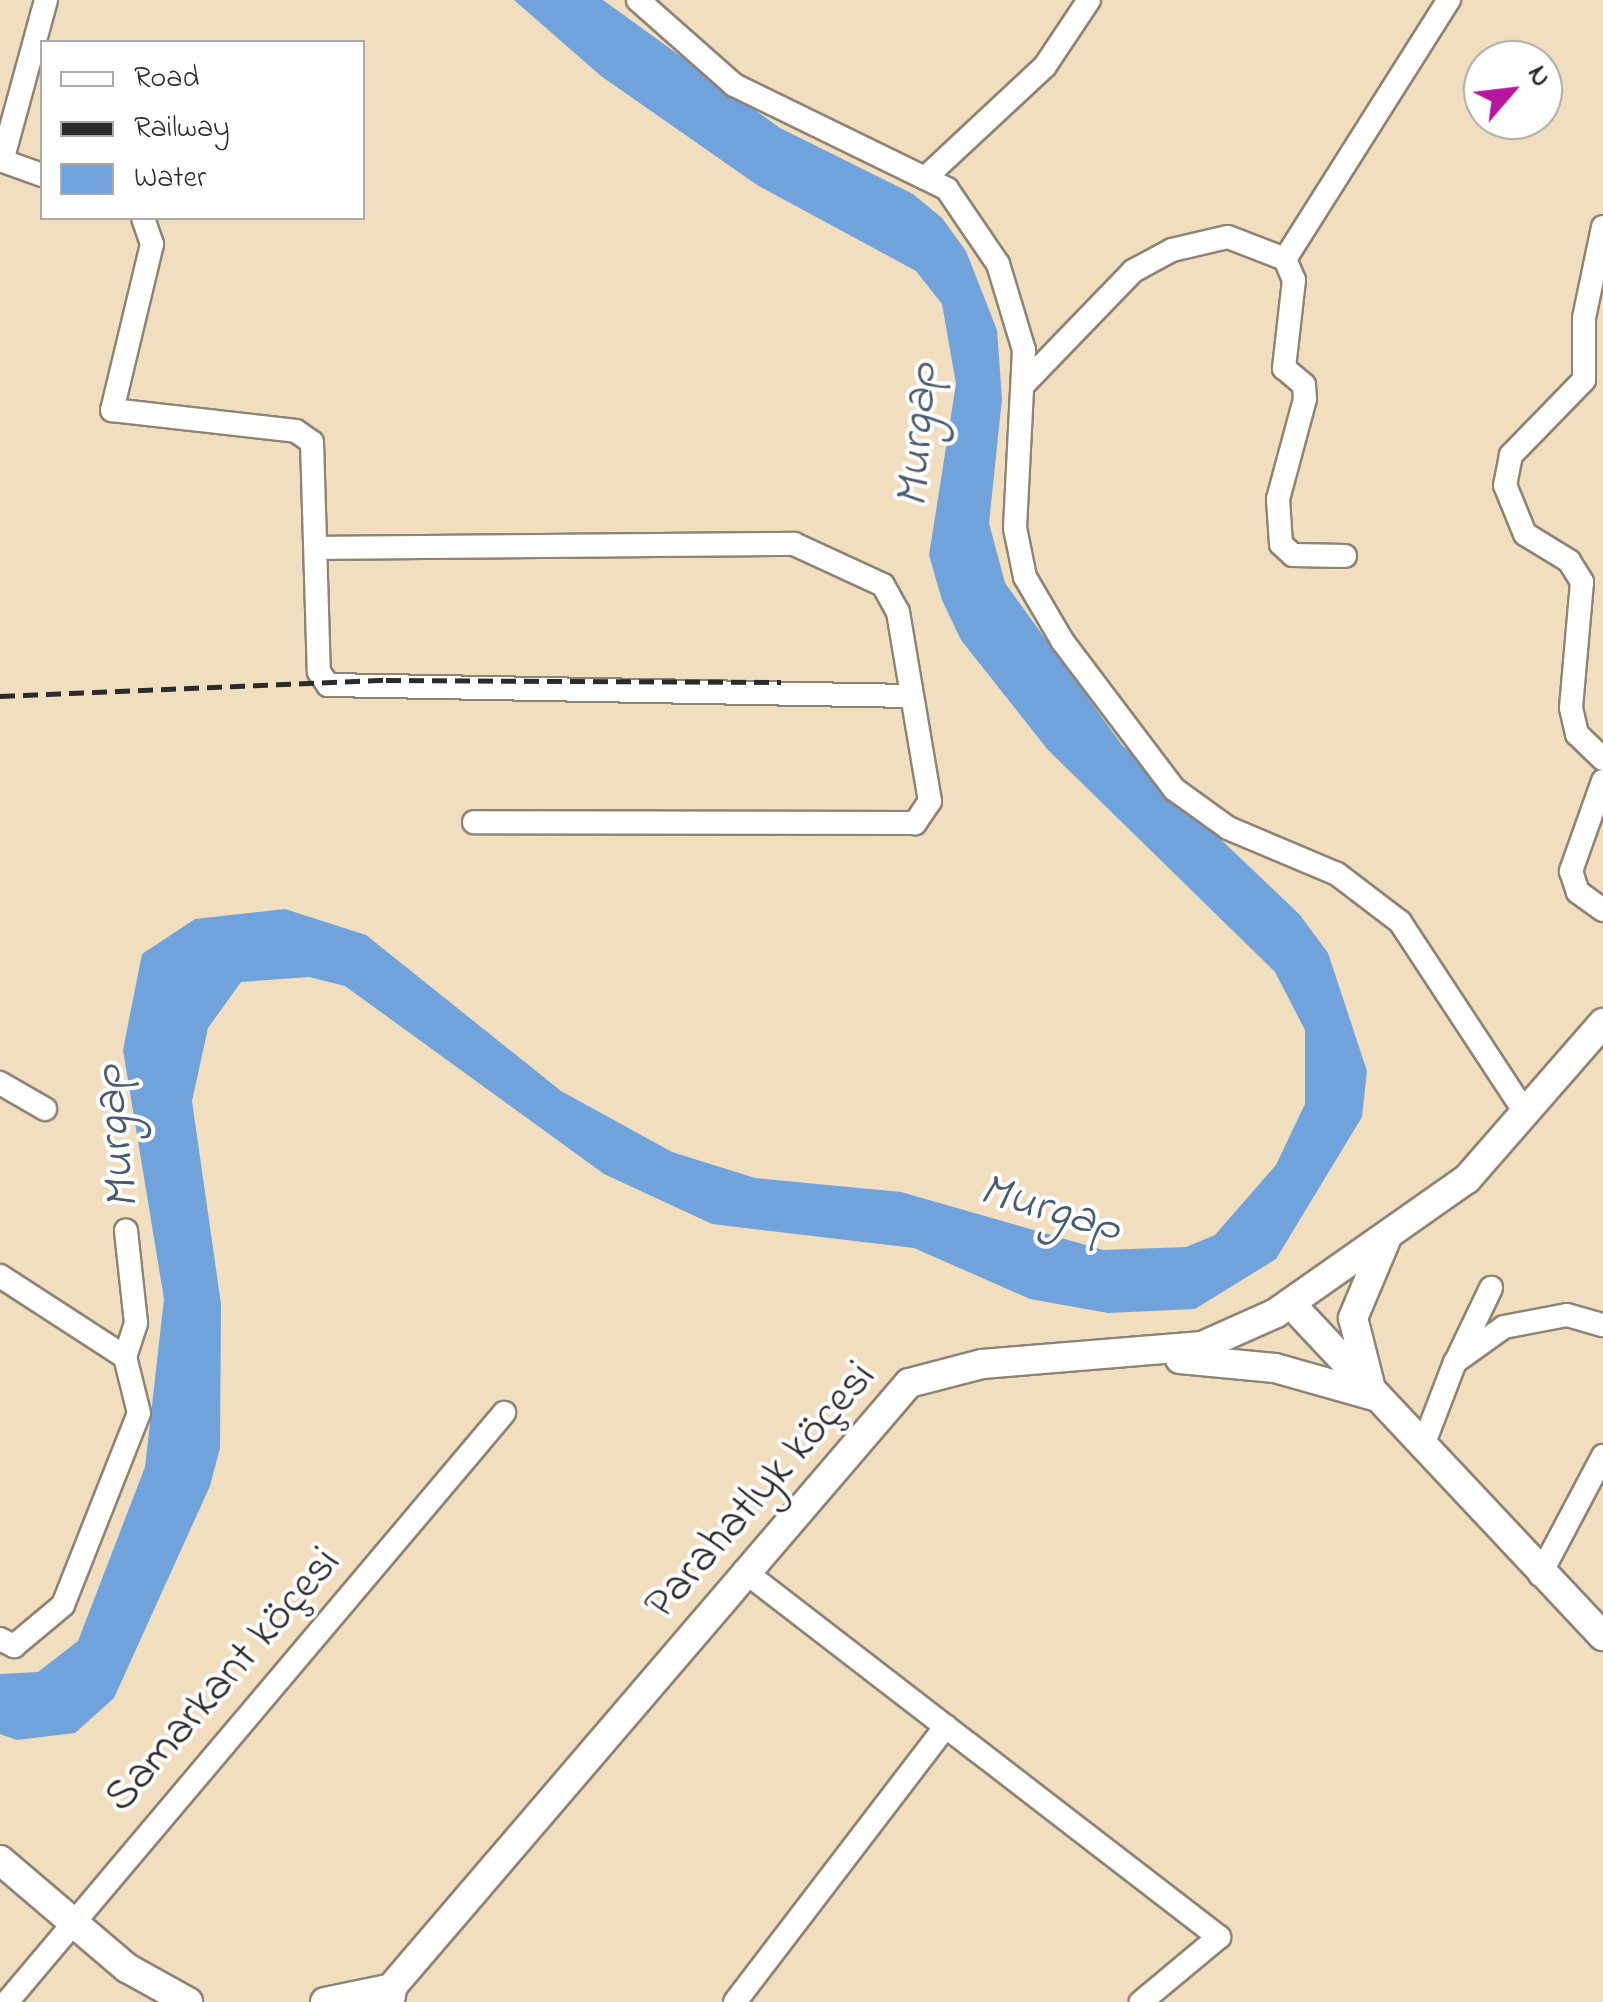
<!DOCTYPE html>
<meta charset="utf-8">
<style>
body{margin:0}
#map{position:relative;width:1603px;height:2002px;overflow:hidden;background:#f1debf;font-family:"Indie Flower",sans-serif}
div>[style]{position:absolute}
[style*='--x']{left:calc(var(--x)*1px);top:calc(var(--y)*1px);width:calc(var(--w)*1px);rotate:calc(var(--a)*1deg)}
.water>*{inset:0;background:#70a3dc}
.roads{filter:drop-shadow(2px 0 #8e8475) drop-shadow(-2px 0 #8e8475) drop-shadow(0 2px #8e8475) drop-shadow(0 -2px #8e8475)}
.minor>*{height:22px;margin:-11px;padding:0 11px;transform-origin:11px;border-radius:11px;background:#fff}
.major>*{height:28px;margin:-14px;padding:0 14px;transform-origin:14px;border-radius:14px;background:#fff}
.rail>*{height:5px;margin-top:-2.5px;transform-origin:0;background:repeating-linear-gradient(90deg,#2b2b2b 0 15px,transparent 0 23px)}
span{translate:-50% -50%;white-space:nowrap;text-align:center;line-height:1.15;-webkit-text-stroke:8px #fff;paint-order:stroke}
.street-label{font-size:45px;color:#2b2b2b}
.water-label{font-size:48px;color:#475b72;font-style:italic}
.legend{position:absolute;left:40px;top:40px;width:325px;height:180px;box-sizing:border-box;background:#fff;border:2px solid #aaa;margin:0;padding:12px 18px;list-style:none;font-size:30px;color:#2b2b2b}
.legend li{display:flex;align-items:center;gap:20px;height:50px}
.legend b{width:50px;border:2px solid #aaa}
.north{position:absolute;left:1463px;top:40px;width:100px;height:100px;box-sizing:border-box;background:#fff;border:2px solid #aaa;border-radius:50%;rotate:62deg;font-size:28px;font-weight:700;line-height:40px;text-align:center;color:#2b2b2b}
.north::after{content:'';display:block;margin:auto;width:35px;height:45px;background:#b5179e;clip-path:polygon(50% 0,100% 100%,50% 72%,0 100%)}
</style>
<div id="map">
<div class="water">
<div style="clip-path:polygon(514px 0,603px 0,780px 128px,913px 194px,942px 218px,966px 251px,997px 330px,1002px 399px,989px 523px,1005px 583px,1122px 745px,1300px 915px,1328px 953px,1367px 1071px,1362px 1117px,1276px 1259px,1195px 1309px,1108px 1313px,1030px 1299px,914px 1248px,712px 1224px,604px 1174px,345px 986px,309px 977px,241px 982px,208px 1028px,192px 1101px,221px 1304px,220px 1448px,210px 1486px,114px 1698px,75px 1733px,17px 1740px,0 1734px,0 1674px,38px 1672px,78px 1641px,145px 1467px,164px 1299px,123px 1050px,142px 954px,195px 919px,285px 909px,366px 935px,561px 1091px,672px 1152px,755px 1178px,901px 1192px,1103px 1250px,1186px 1247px,1215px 1235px,1276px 1165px,1305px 1104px,1305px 1030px,1275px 972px,1048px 750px,961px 640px,942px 600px,929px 555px,956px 384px,942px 304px,916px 271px,757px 185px,601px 76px)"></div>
</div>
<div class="roads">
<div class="minor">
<div style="--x:638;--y:0;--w:128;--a:41.5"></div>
<div style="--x:734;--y:85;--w:237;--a:26"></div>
<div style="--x:947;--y:189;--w:91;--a:55.8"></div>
<div style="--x:998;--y:264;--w:90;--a:73.2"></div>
<div style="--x:1024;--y:350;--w:178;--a:92.9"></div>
<div style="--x:1015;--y:528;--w:50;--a:78.5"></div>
<div style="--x:1025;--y:577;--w:75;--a:59.7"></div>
<div style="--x:1063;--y:642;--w:184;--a:52.9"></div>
<div style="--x:1174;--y:789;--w:67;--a:35.8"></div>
<div style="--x:1228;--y:828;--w:118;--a:22.9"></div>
<div style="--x:1337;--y:874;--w:79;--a:37.3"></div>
<div style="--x:1400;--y:922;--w:222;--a:56.7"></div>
<div style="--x:0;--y:160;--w:45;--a:19.7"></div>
<div style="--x:2;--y:161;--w:167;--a:-74.7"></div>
<div style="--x:925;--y:178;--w:164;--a:-43"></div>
<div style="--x:1045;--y:66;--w:79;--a:-56.3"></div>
<div style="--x:143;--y:218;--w:28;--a:71"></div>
<div style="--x:152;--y:244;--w:171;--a:103.5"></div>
<div style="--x:112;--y:410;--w:185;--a:6.5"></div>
<div style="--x:296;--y:431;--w:19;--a:35"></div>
<div style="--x:312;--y:442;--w:230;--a:88.3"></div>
<div style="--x:319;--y:672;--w:16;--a:55"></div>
<div style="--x:328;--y:685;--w:582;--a:1.08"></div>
<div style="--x:1603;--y:227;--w:93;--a:101.8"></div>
<div style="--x:1584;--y:318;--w:62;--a:90"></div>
<div style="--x:1584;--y:380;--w:105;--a:134.2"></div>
<div style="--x:1511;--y:455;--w:31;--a:101"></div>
<div style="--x:1505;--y:485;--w:53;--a:67.8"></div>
<div style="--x:1525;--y:534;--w:52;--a:31.5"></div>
<div style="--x:1569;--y:561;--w:25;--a:58"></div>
<div style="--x:1582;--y:582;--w:126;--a:95"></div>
<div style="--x:1571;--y:708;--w:27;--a:77"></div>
<div style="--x:1577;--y:734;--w:36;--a:44"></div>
<div style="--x:1285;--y:259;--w:307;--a:-57.7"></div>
<div style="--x:1024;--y:384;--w:157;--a:-46"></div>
<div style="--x:1133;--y:271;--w:44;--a:-28.3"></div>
<div style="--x:1172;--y:250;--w:57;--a:-13.1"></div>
<div style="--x:1228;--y:237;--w:61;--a:21.1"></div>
<div style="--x:1285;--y:259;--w:23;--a:67"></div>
<div style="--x:1294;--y:280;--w:89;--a:96.5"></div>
<div style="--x:1284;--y:368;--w:26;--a:40"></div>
<div style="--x:1304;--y:385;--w:14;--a:86"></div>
<div style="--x:1305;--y:399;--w:104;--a:105.1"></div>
<div style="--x:1278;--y:499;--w:45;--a:86.2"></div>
<div style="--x:1281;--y:544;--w:16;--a:43"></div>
<div style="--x:1293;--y:555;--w:52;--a:1.1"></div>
<div style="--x:317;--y:548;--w:477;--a:-0.5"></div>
<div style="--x:794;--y:544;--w:98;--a:24.7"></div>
<div style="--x:883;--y:585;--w:31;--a:61"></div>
<div style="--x:898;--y:612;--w:192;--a:80.4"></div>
<div style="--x:930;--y:801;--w:27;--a:124"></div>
<div style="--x:915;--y:823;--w:441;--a:-179.9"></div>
<div style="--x:1603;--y:781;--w:96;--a:109.6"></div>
<div style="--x:1571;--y:871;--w:22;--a:72"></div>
<div style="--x:1578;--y:892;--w:31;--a:36"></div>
<div style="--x:0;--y:1083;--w:52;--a:30"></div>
<div style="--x:0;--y:1276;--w:149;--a:32.9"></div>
<div style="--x:1457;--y:1359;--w:79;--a:-64.4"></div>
<div style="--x:1422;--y:1448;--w:92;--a:-69"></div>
<div style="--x:1455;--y:1362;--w:60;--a:-35.5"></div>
<div style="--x:1504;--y:1327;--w:64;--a:-10.8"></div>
<div style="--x:1567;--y:1315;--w:37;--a:16"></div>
<div style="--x:744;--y:1571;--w:600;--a:37.62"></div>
<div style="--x:1219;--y:1937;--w:102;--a:140.2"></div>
<div style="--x:1540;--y:1575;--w:135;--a:-62.1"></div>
<div style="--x:0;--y:1639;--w:16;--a:27"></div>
<div style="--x:14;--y:1646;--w:64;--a:-39.9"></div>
<div style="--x:63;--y:1605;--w:206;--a:-68.4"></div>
<div style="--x:139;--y:1413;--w:58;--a:-104"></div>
<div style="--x:125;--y:1357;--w:36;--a:-72"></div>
<div style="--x:136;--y:1323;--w:93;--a:-96.2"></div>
<div style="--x:7;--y:2002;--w:771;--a:-49.84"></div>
<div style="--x:735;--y:2002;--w:347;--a:-52.6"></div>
</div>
<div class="major">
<div style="--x:1290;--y:1303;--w:457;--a:46.8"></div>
<div style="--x:1180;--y:1359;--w:95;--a:5.4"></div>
<div style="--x:1275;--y:1368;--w:103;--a:15.8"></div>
<div style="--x:1370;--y:1385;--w:69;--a:-104.2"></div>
<div style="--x:1353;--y:1318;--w:88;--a:-67.2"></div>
<div style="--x:0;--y:1860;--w:167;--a:40.4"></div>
<div style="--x:127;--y:1968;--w:70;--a:29.1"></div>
<div style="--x:325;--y:2002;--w:68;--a:-11.8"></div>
<div style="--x:392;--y:1988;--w:8;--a:97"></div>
<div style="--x:379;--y:2002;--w:815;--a:-49.43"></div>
<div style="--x:909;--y:1383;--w:75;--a:-14.6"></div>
<div style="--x:982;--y:1364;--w:221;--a:-4.7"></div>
<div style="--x:1202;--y:1346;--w:81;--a:-24"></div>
<div style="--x:1276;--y:1313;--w:233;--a:-35.1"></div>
<div style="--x:1467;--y:1179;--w:207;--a:-48.9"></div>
</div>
</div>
<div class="rail">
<div style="--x:0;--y:696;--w:386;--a:-2.4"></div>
<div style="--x:386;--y:680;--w:395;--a:0.3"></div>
</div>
<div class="street-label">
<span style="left:762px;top:1492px;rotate:-49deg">Parahatlyk köçesi</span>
<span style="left:224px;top:1681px;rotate:-49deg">Samarkant köçesi</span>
</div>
<div class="water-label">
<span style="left:919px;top:435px;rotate:-86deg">Murgap</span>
<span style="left:117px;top:1137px;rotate:-97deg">Murgap</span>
<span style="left:1050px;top:1210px;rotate:16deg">Murgap</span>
</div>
<ul class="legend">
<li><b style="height:12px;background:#fff"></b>Road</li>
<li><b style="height:12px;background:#2b2b2b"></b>Railway</li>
<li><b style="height:28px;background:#70a3dc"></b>Water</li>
</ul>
<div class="north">N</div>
</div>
